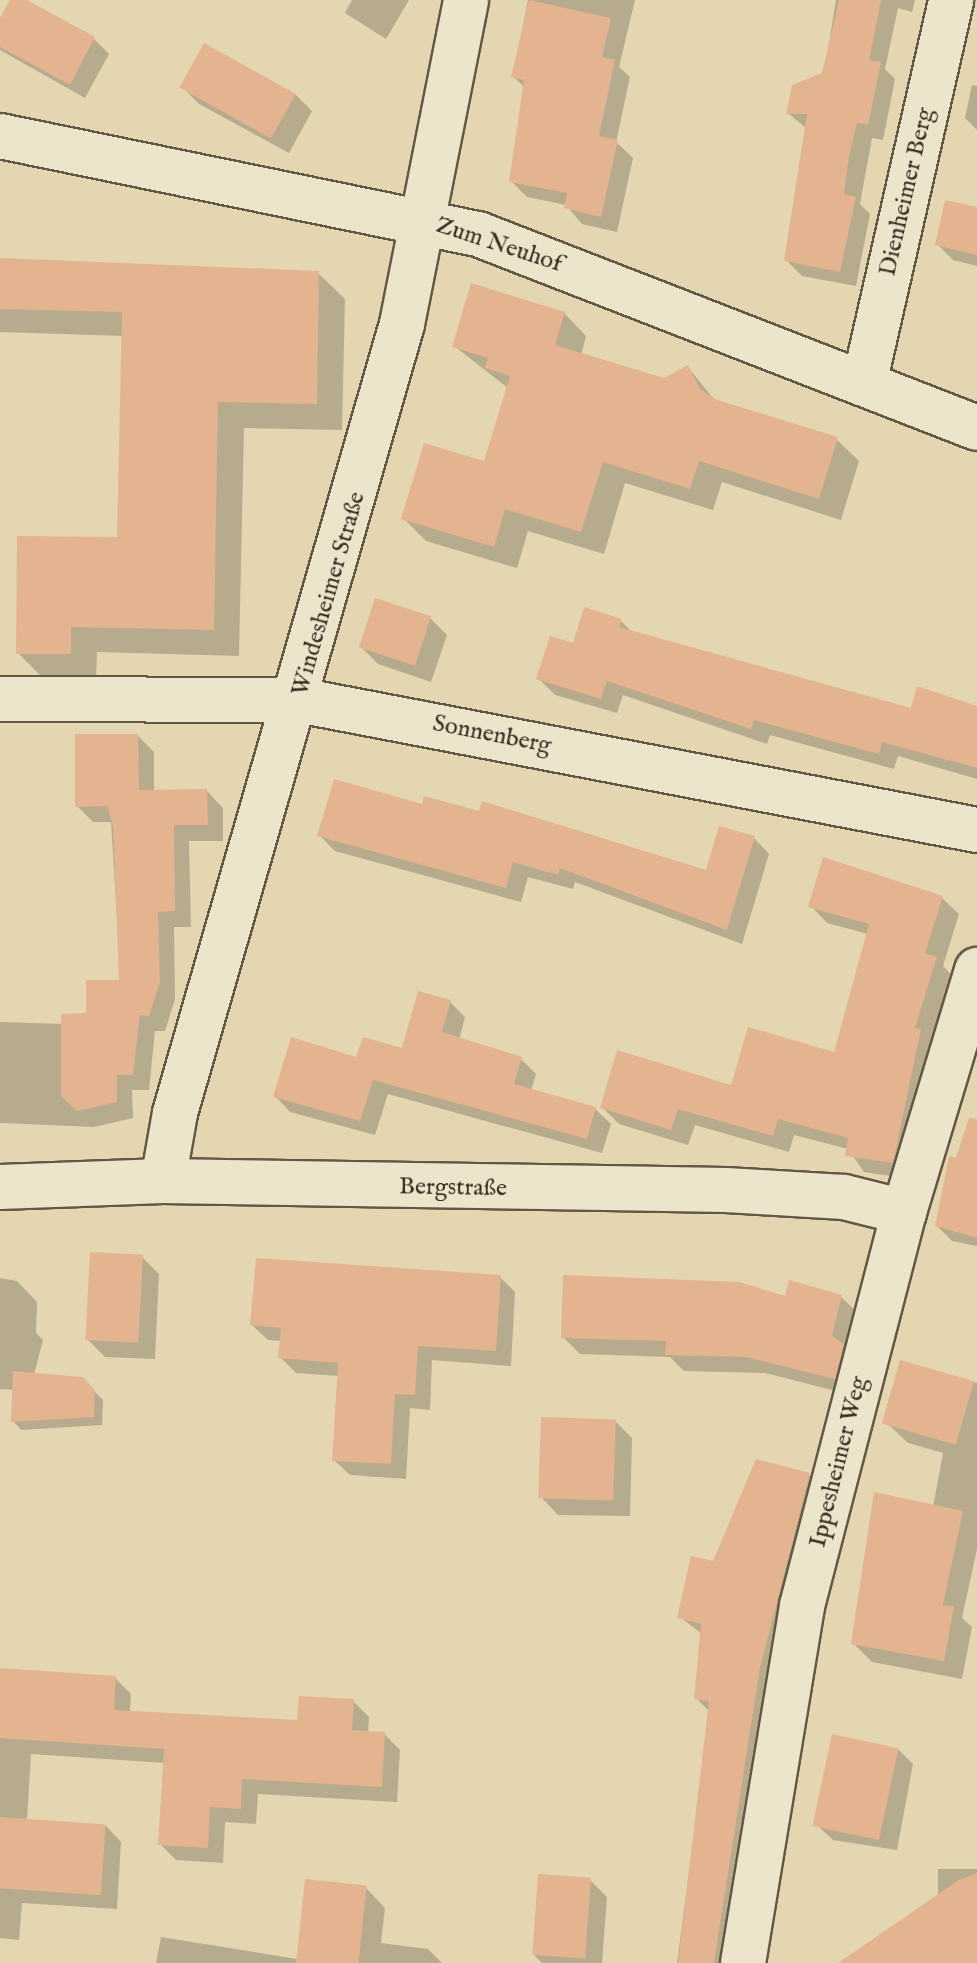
<!DOCTYPE html>
<meta charset="utf-8">
<style>
body{margin:0}
#map{position:relative;width:977px;height:1963px;overflow:hidden;background:#e4d6b0;font-family:"IM FELL English",serif}
div>[style]{position:absolute}
[style*='--x']{left:calc(var(--x)*1px);top:calc(var(--y)*1px);width:calc(var(--w)*1px);rotate:calc(var(--a)*1deg)}
.shadow>*{inset:0;background:#0003}
.building>*{inset:0;background:#e4b38f;transform-origin:0 0}
.roads{filter:drop-shadow(2px 0 #635745) drop-shadow(-2px 0 #635745) drop-shadow(0 2px #635745) drop-shadow(0 -2px #635745)}
.street>*{height:44px;margin:-22px;padding:0 22px;transform-origin:22px;border-radius:22px;background:#ede4cc}
span{translate:-50% -50%;white-space:nowrap;text-align:center;line-height:1.15;-webkit-text-stroke:6px #ede4cc;paint-order:stroke}
.street-label{font-size:24px;color:#382d21}
</style>
<div id="map">
<div class="shadow">
<div style="clip-path:polygon(12px 0,94px 39px,109px 54px,85px 98px,0 50px,0 22px)"></div>
<div style="clip-path:polygon(352px 0,409px 0,386px 39px,345px 13px)"></div>
<div style="clip-path:polygon(528px 0,635px 0,619px 67px,630px 77px,616px 142px,633px 158px,617px 232px,582px 224px,566px 205px,527px 197px,511px 181px,525px 88px,513px 76px)"></div>
<div style="clip-path:polygon(836px 0,915px 0,912px 12px,898px 8px,885px 69px,895px 79px,883px 140px,872px 138px,860px 204px,870px 214px,856px 286px,802px 276px,786px 260px,807px 129px,788px 113px,824px 74px)"></div>
<div style="clip-path:polygon(972px 85px,977px 86px,977px 130px,965px 118px)"></div>
<div style="clip-path:polygon(182px 87px,295px 94px,312px 111px,289px 153px,199px 104px)"></div>
<div style="clip-path:polygon(977px 209px,977px 266px,953px 260px,937px 244px)"></div>
<div style="clip-path:polygon(0 262px,318px 273px,345px 299px,342px 430px,244px 428px,239px 656px,97px 652px,96px 679px,44px 679px,18px 653px,119px 539px,123px 336px,0 332px)"></div>
<div style="clip-path:polygon(564px 313px,586px 336px,581px 355px,665px 380px,688px 367px,716px 402px,836px 439px,859px 461px,841px 520px,722px 482px,713px 510px,625px 483px,604px 554px,528px 531px,517px 568px,426px 541px,403px 518px,486px 463px,508px 388px,454px 346px)"></div>
<div style="clip-path:polygon(430px 618px,447px 635px,431px 682px,378px 664px,361px 647px)"></div>
<div style="clip-path:polygon(621px 621px,633px 633px,912px 711px,977px 707px,977px 779px,898px 756px,894px 769px,770px 735px,767px 744px,623px 695px,617px 713px,555px 695px,539px 679px,574px 645px)"></div>
<div style="clip-path:polygon(138px 736px,154px 752px,154px 792px,207px 791px,223px 808px,223px 841px,189px 841px,191px 927px,174px 927px,175px 999px,165px 1031px,155px 1031px,149px 1090px,132px 1090px,133px 1118px,94px 1127px,0 1123px,0 1022px,63px 1024px,88px 1015px,121px 982px,111px 822px,93px 822px,77px 806px)"></div>
<div style="clip-path:polygon(320px 836px,707px 873px,754px 838px,769px 854px,742px 944px,575px 882px,573px 889px,528px 877px,521px 902px,335px 851px)"></div>
<div style="clip-path:polygon(942px 898px,959px 914px,943px 966px,952px 975px,932px 1043px,937px 1048px,909px 1179px,864px 1172px,848px 1149px,794px 1135px,789px 1152px,695px 1125px,688px 1145px,619px 1124px,602px 1107px,733px 1088px,836px 1054px,868px 934px,827px 923px,811px 906px)"></div>
<div style="clip-path:polygon(450px 1002px,465px 1017px,459px 1040px,521px 1059px,536px 1074px,531px 1091px,595px 1109px,611px 1124px,602px 1153px,388px 1094px,375px 1135px,290px 1112px,275px 1096px,358px 1060px,403px 1051px)"></div>
<div style="clip-path:polygon(977px 1168px,977px 1246px,952px 1241px,937px 1226px)"></div>
<div style="clip-path:polygon(142px 1257px,159px 1274px,155px 1359px,105px 1357px,88px 1340px)"></div>
<div style="clip-path:polygon(500px 1277px,515px 1292px,511px 1366px,432px 1360px,430px 1410px,410px 1408px,406px 1479px,350px 1475px,334px 1460px,339px 1376px,296px 1373px,280px 1357px,282px 1341px,268px 1340px,252px 1325px)"></div>
<div style="clip-path:polygon(0 1278px,17px 1281px,37px 1302px,36px 1333px,43px 1340px,34px 1375px,82px 1379px,103px 1400px,102px 1425px,21px 1430px,13px 1421px,14px 1390px,0 1389px)"></div>
<div style="clip-path:polygon(841px 1297px,859px 1314px,852px 1395px,765px 1373px,684px 1371px,670px 1357px,580px 1354px,563px 1337px,786px 1299px)"></div>
<div style="clip-path:polygon(901px 1362px,977px 1383px,977px 1549px,962px 1618px,972px 1627px,962px 1679px,872px 1662px,853px 1643px,933px 1507px,943px 1453px,908px 1443px,889px 1425px)"></div>
<div style="clip-path:polygon(615px 1421px,632px 1438px,630px 1516px,558px 1515px,541px 1497px)"></div>
<div style="clip-path:polygon(809px 1475px,824px 1490px,732px 1963px,677px 1963px,710px 1712px,696px 1698px,702px 1634px,680px 1617px,714px 1563px)"></div>
<div style="clip-path:polygon(0 1671px,115px 1678px,131px 1694px,130px 1712px,299px 1722px,353px 1701px,369px 1717px,368px 1733px,384px 1734px,400px 1750px,397px 1802px,258px 1794px,256px 1824px,225px 1822px,223px 1863px,176px 1860px,160px 1844px,165px 1763px,31px 1754px,27px 1821px,106px 1826px,121px 1842px,117px 1909px,22px 1903px,19px 1940px,0 1938px)"></div>
<div style="clip-path:polygon(898px 1749px,913px 1764px,897px 1850px,833px 1840px,818px 1826px)"></div>
<div style="clip-path:polygon(938px 1869px,977px 1869px,977px 1963px,852px 1963px,938px 1896px)"></div>
<div style="clip-path:polygon(590px 1880px,607px 1897px,602px 1963px,542px 1963px,533px 1954px)"></div>
<div style="clip-path:polygon(366px 1888px,385px 1908px,381px 1943px,428px 1949px,442px 1963px,156px 1963px,161px 1937px,297px 1959px)"></div>
</div>
<div class="building">
<div style="clip-path:polygon(10px 0,27px 0,95px 37px,70px 85px,0 47px,0 18px)"></div>
<div style="clip-path:polygon(529px 0,611px 18px,602px 57px,615px 60px,599px 136px,618px 140px,601px 217px,564px 208px,567px 193px,509px 182px,524px 80px,511px 77px)"></div>
<div style="clip-path:polygon(839px 0,881px 0,869px 60px,881px 62px,868px 125px,857px 123px,849px 157px,844px 194px,856px 197px,840px 272px,784px 261px,807px 114px,786px 114px,792px 85px,822px 73px)"></div>
<div style="left:204px;top:43px;width:105px;height:51px;rotate:29deg"></div>
<div style="clip-path:polygon(945px 200px,977px 207px,977px 255px,935px 245px)"></div>
<div style="clip-path:polygon(0 258px,319px 271px,317px 404px,218px 402px,214px 630px,71px 627px,71px 654px,16px 654px,17px 536px,117px 537px,122px 312px,0 309px)"></div>
<div style="clip-path:polygon(471px 283px,565px 312px,555px 345px,664px 378px,688px 365px,700px 389px,717px 400px,838px 437px,819px 499px,699px 461px,690px 489px,603px 462px,581px 532px,505px 509px,494px 547px,401px 519px,424px 443px,484px 461px,510px 376px,485px 368px,488px 358px,452px 347px)"></div>
<div style="left:375px;top:598px;width:59px;height:52px;rotate:18deg"></div>
<div style="clip-path:polygon(584px 607px,622px 619px,619px 627px,911px 708px,917px 686px,977px 706px,977px 768px,882px 742px,879px 754px,754px 720px,751px 729px,607px 681px,601px 699px,536px 679px,550px 636px,573px 643px)"></div>
<div style="clip-path:polygon(75px 734px,138px 734px,139px 790px,207px 789px,208px 825px,174px 825px,175px 911px,158px 912px,160px 982px,149px 1016px,140px 1015px,133px 1075px,117px 1075px,117px 1102px,77px 1111px,61px 1096px,61px 1014px,86px 1013px,86px 980px,119px 980px,113px 826px,107px 806px,75px 807px)"></div>
<div style="clip-path:polygon(334px 779px,422px 804px,424px 796px,479px 811px,482px 801px,706px 870px,719px 826px,755px 836px,727px 930px,560px 868px,558px 875px,513px 862px,506px 888px,317px 836px)"></div>
<div style="clip-path:polygon(823px 857px,943px 896px,925px 953px,937px 957px,915px 1028px,921px 1029px,893px 1163px,845px 1156px,848px 1138px,778px 1119px,773px 1136px,678px 1109px,671px 1130px,600px 1108px,617px 1050px,731px 1085px,748px 1027px,834px 1052px,869px 924px,808px 907px)"></div>
<div style="clip-path:polygon(418px 991px,451px 1000px,442px 1032px,522px 1057px,514px 1084px,596px 1107px,587px 1139px,373px 1080px,360px 1121px,273px 1097px,291px 1037px,356px 1057px,363px 1037px,402px 1048px)"></div>
<div style="clip-path:polygon(969px 1118px,977px 1119px,977px 1238px,935px 1226px,949px 1156px,956px 1158px)"></div>
<div style="left:90px;top:1252px;width:53px;height:88px;rotate:3deg"></div>
<div style="clip-path:polygon(256px 1258px,501px 1275px,496px 1351px,418px 1346px,415px 1395px,395px 1394px,391px 1464px,332px 1461px,338px 1363px,278px 1358px,281px 1328px,250px 1325px)"></div>
<div style="clip-path:polygon(563px 1275px,739px 1282px,785px 1296px,789px 1280px,842px 1295px,832px 1336px,844px 1344px,835px 1379px,746px 1357px,665px 1355px,666px 1341px,561px 1338px)"></div>
<div style="left:900px;top:1360px;width:77px;height:66px;rotate:16deg"></div>
<div style="clip-path:polygon(13px 1371px,83px 1377px,95px 1390px,94px 1417px,11px 1422px)"></div>
<div style="left:541px;top:1417px;width:75px;height:81px;rotate:2deg"></div>
<div style="clip-path:polygon(756px 1459px,810px 1473px,760px 1668px,714px 1963px,678px 1963px,709px 1701px,694px 1699px,701px 1624px,677px 1618px,691px 1556px,713px 1561px)"></div>
<div style="clip-path:polygon(874px 1492px,963px 1511px,943px 1605px,954px 1606px,944px 1661px,851px 1644px)"></div>
<div style="clip-path:polygon(0 1668px,116px 1676px,114px 1710px,297px 1720px,299px 1696px,354px 1699px,352px 1730px,385px 1732px,382px 1787px,242px 1779px,241px 1809px,210px 1807px,208px 1848px,158px 1845px,164px 1749px,0 1738px)"></div>
<div style="left:832px;top:1734px;width:68px;height:94px;rotate:12deg"></div>
<div style="left:0;top:1817px;width:106px;height:71px;rotate:4deg"></div>
<div style="clip-path:polygon(977px 1873px,977px 1963px,838px 1963px,959px 1880px)"></div>
<div style="left:538px;top:1874px;width:53px;height:81px;rotate:4deg"></div>
<div style="left:305px;top:1879px;width:62px;height:85px;rotate:6deg"></div>
</div>
<div class="roads">
<div class="street">
<div style="--x:0;--y:136;--w:488;--a:11.6"></div>
<div style="--x:478;--y:234;--w:535;--a:21.24"></div>
<div style="--x:864;--y:384;--w:394;--a:-77.2"></div>
<div style="--x:0;--y:699;--w:298;--a:0.2"></div>
<div style="--x:298;--y:700;--w:691;--a:10.84"></div>
<div style="--x:163;--y:1181;--w:69;--a:-80"></div>
<div style="--x:175;--y:1113;--w:821;--a:-73.95"></div>
<div style="--x:402;--y:324;--w:330;--a:-78.8"></div>
<div style="--x:0;--y:1187;--w:163;--a:-2.1"></div>
<div style="--x:163;--y:1181;--w:563;--a:0.92"></div>
<div style="--x:726;--y:1190;--w:118;--a:3.4"></div>
<div style="--x:844;--y:1197;--w:62;--a:14"></div>
<div style="--x:743;--y:1963;--w:362;--a:-80.6"></div>
<div style="--x:802;--y:1606;--w:407;--a:-75.5"></div>
<div style="--x:904;--y:1212;--w:253;--a:-73.2"></div>
</div>
</div>
<div class="street-label">
<span style="left:907px;top:192px;rotate:-77deg">Dienheimer Berg</span>
<span style="left:499px;top:245px;rotate:18deg">Zum Neuhof</span>
<span style="left:329px;top:594px;rotate:-74deg">Windesheimer Straße</span>
<span style="left:492px;top:735px;rotate:11deg">Sonnenberg</span>
<span style="left:453px;top:1188px;rotate:1deg">Bergstraße</span>
<span style="left:839px;top:1462px;rotate:-76deg">Ippesheimer Weg</span>
</div>
</div>
